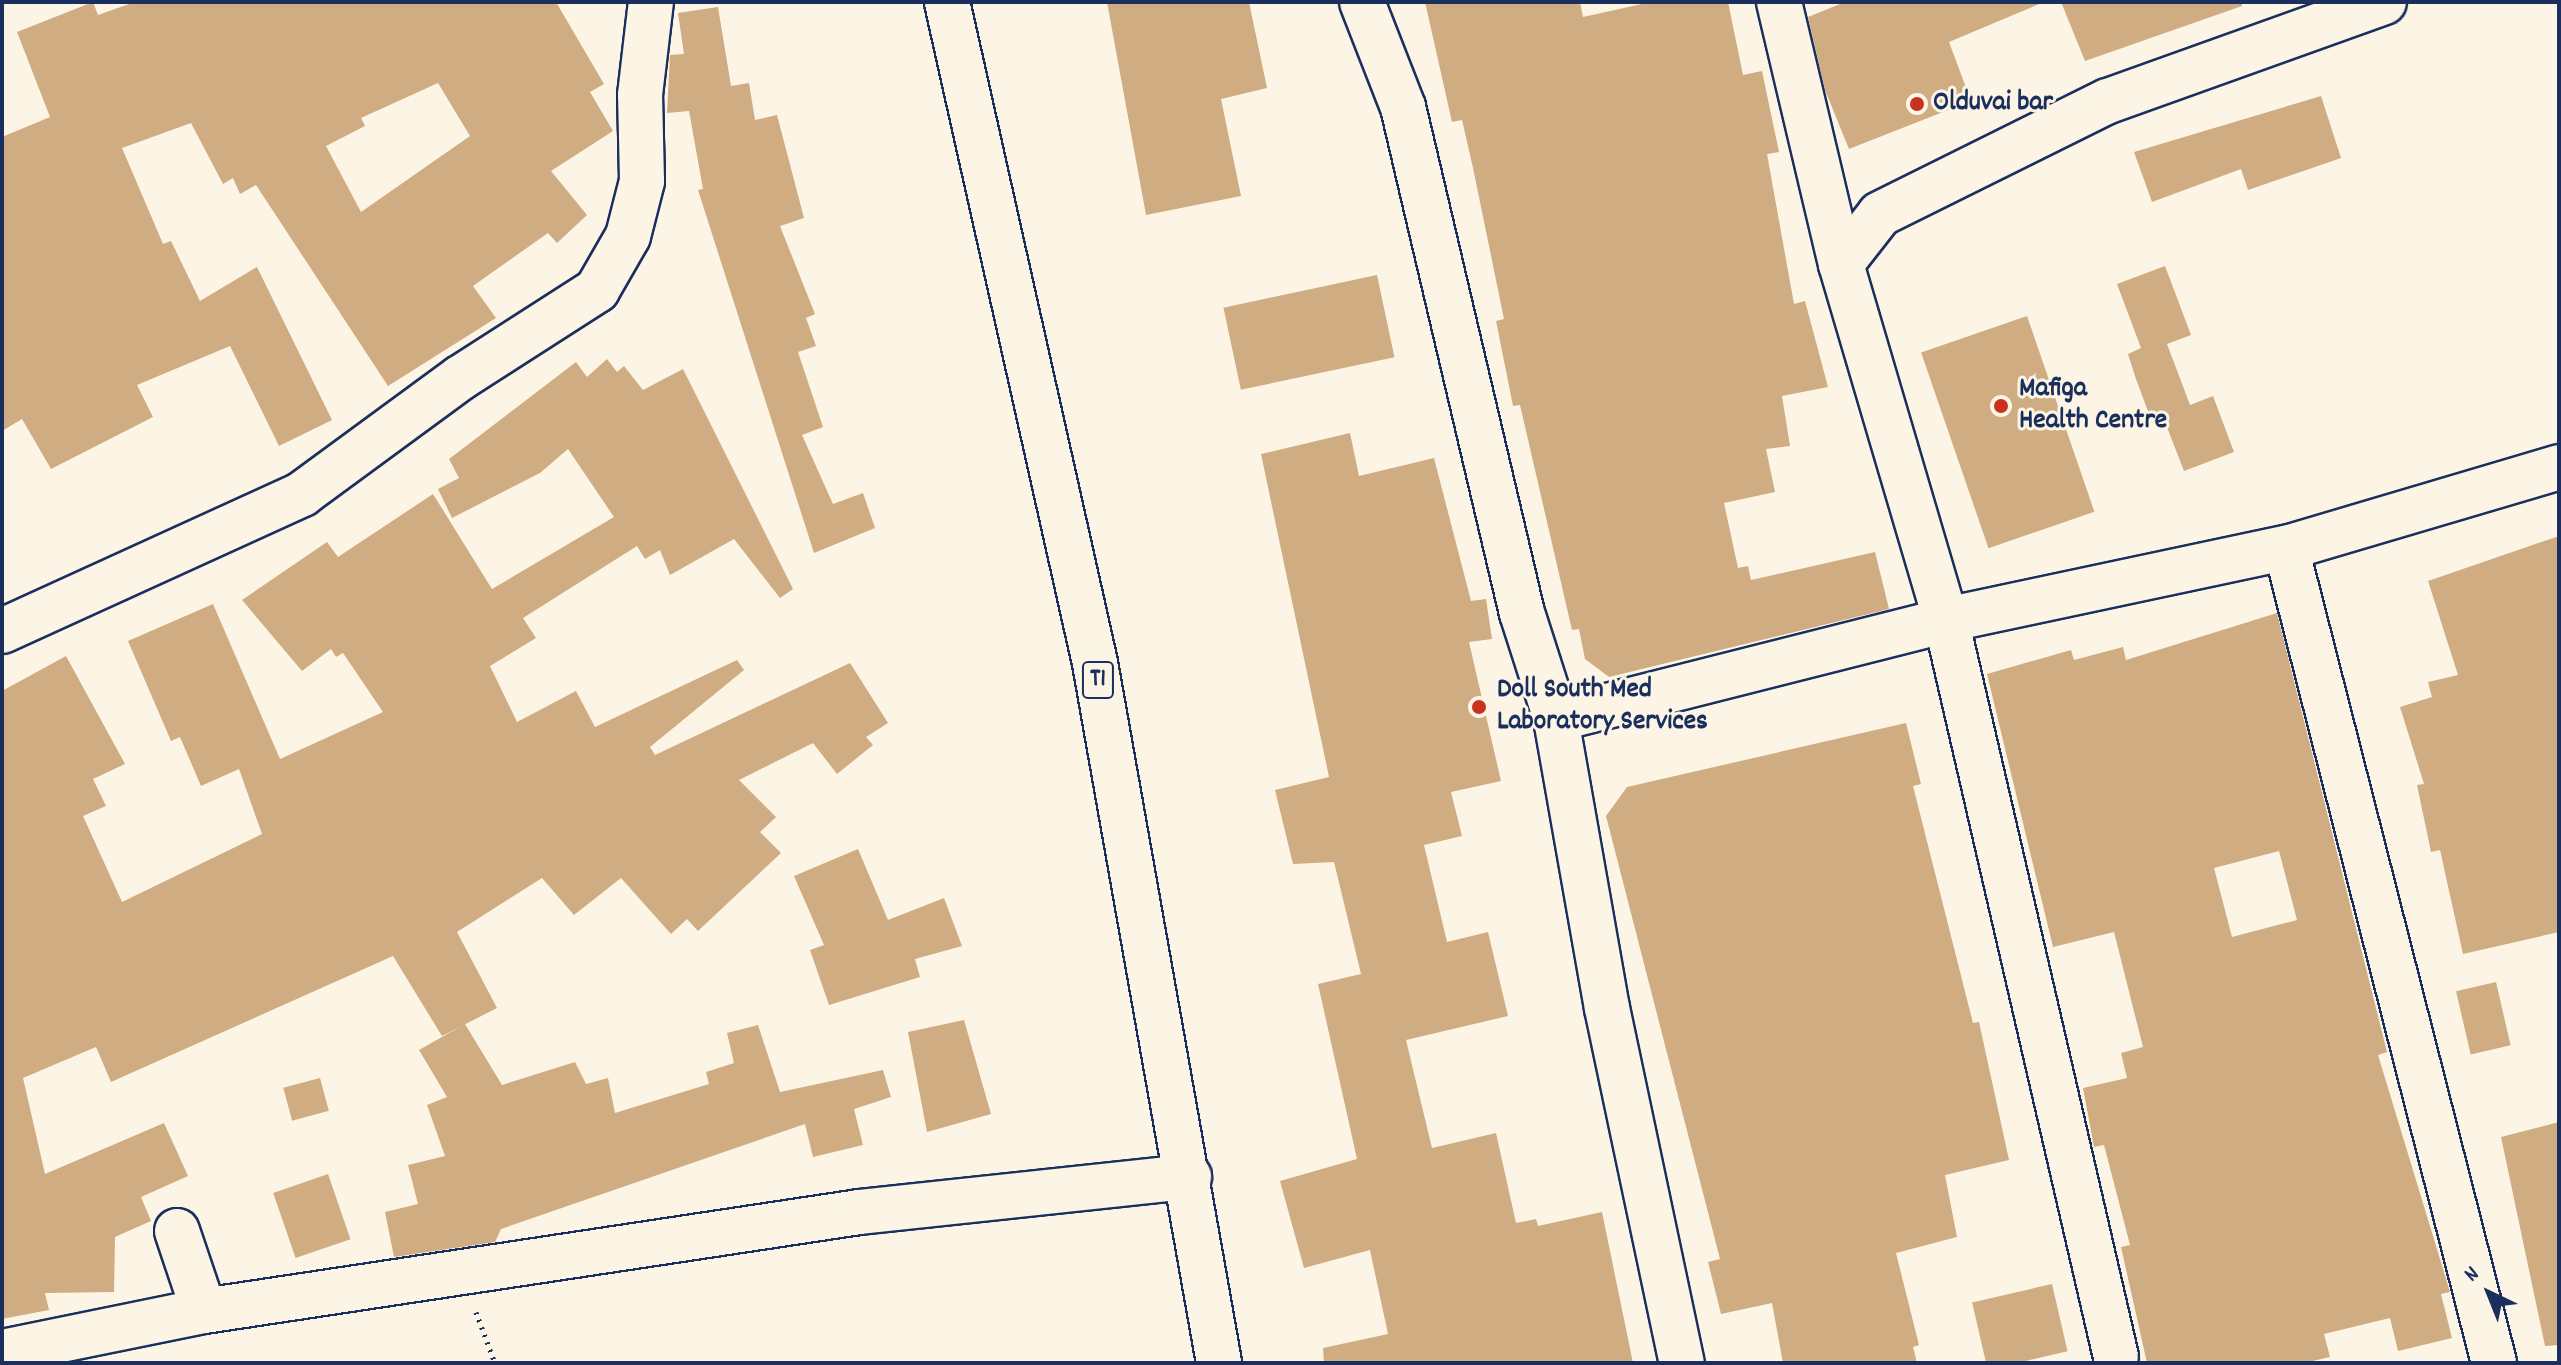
<!DOCTYPE html>
<style>
body{margin:0}
#map{position:relative;width:2561px;height:1365px;overflow:hidden;background:#fcf5e5;font-family:Dekko,sans-serif}
div>[style]{position:absolute}
[style*='--x']{left:calc(var(--x)*1px);top:calc(var(--y)*1px);width:calc(var(--w)*1px);rotate:calc(var(--a)*1deg)}
.building>*{inset:0;background:#cfac82;transform-origin:0 0}
.path>*{height:5px;margin-top:-2.5px;transform-origin:0;background:repeating-linear-gradient(90deg,#1b2f5e 0 2px,transparent 0 8px)}
.roads{filter:drop-shadow(2px 0 #1b2f5e) drop-shadow(-2px 0 #1b2f5e) drop-shadow(0 2px #1b2f5e) drop-shadow(0 -2px #1b2f5e)}
.minor>*{height:44px;margin:-22px;padding:0 22px;transform-origin:22px;border-radius:22px;background:#fcf5e5}
.highway>*{height:44px;margin:-22px;padding:0 22px;transform-origin:22px;border-radius:22px;background:#fcf5e5}
.dots>*{width:22px;height:22px;translate:-50% -50%;box-sizing:border-box;border:4px solid #fcf5e5;border-radius:50%}
span{translate:-50% -50%;white-space:nowrap;text-align:center;line-height:1.15;-webkit-text-stroke:6px #fcf5e5;paint-order:stroke}
.shield-label span{padding:2px 6px;background:#fcf5e5;border:2px solid;border-radius:6px;-webkit-text-stroke-width:0}
.shield-label{font-size:26px;color:#1b2f5e;font-weight:700}
.poi-label{font-size:28px;color:#1b2f5e;font-weight:700}
.left{translate:0 -50%;text-align:left}
.frame{position:absolute;inset:0;border:4px solid #1b2f5e;pointer-events:none}
.north{position:absolute;left:2449px;top:1253px;width:80px;height:80px;-webkit-text-stroke:6px #fcf5e5;paint-order:stroke;rotate:317deg;font-size:22px;font-weight:700;line-height:32px;text-align:center;color:#1b2f5e}
.north::after{content:'';display:block;margin:auto;width:28px;height:36px;background:#1b2f5e;clip-path:polygon(50% 0,100% 100%,50% 72%,0 100%)}
</style>
<div id="map">
<div class="building">
<div style="clip-path:polygon(evenodd,93px 2px,98px 15px,135px 2px,556px 2px,604px 84px,590px 92px,613px 131px,551px 171px,587px 215px,557px 243px,548px 233px,473px 286px,496px 318px,388px 386px,256px 185px,240px 194px,233px 178px,223px 184px,191px 123px,122px 148px,163px 244px,171px 241px,200px 301px,257px 267px,332px 420px,279px 446px,230px 346px,137px 385px,153px 417px,51px 469px,22px 419px,2px 431px,2px 137px,50px 117px,17px 32px,93px 2px,438px 83px,470px 136px,361px 212px,326px 146px,365px 126px,361px 118px,438px 83px)"></div>
<div style="clip-path:polygon(1107px 2px,1249px 2px,1267px 88px,1221px 99px,1241px 196px,1146px 215px)"></div>
<div style="clip-path:polygon(1425px 2px,1580px 2px,1583px 17px,1651px 2px,1728px 2px,1743px 75px,1762px 71px,1779px 152px,1767px 154px,1794px 304px,1805px 301px,1828px 387px,1782px 396px,1790px 446px,1766px 449px,1775px 492px,1724px 503px,1738px 568px,1748px 566px,1751px 580px,1875px 552px,1889px 609px,1609px 677px,1585px 659px,1579px 629px,1572px 630px,1520px 405px,1513px 406px,1496px 321px,1504px 319px,1473px 168px,1462px 120px,1452px 122px)"></div>
<div style="clip-path:polygon(1845px 2px,2044px 2px,1949px 42px,1971px 101px,1849px 149px,1825px 90px,1808px 17px)"></div>
<div style="clip-path:polygon(2061px 2px,2241px 2px,2242px 6px,2085px 61px)"></div>
<div style="clip-path:polygon(718px 7px,731px 86px,749px 83px,755px 120px,777px 115px,804px 218px,780px 226px,815px 314px,806px 318px,816px 346px,798px 352px,823px 427px,802px 435px,833px 504px,863px 493px,875px 528px,814px 553px,698px 190px,703px 189px,689px 111px,667px 113px,670px 55px,684px 54px,678px 13px)"></div>
<div style="clip-path:polygon(2321px 96px,2341px 158px,2248px 190px,2241px 169px,2152px 202px,2134px 152px)"></div>
<div style="clip-path:polygon(2165px 266px,2191px 335px,2167px 344px,2190px 405px,2213px 396px,2234px 452px,2184px 471px,2163px 417px,2152px 422px,2136px 379px,2128px 354px,2141px 348px,2117px 284px)"></div>
<div style="left:1377px;top:275px;width:84px;height:157px;rotate:78deg"></div>
<div style="left:2027px;top:316px;width:207px;height:112px;rotate:71deg"></div>
<div style="clip-path:polygon(607px 359px,617px 372px,624px 366px,643px 390px,683px 369px,793px 589px,780px 598px,734px 539px,670px 575px,660px 550px,645px 559px,637px 546px,523px 618px,536px 638px,490px 666px,517px 722px,576px 691px,595px 727px,737px 660px,744px 670px,650px 747px,655px 755px,850px 663px,888px 723px,866px 737px,873px 745px,837px 774px,813px 743px,739px 780px,776px 817px,760px 832px,781px 853px,698px 931px,687px 919px,671px 934px,621px 878px,574px 915px,542px 878px,457px 932px,497px 1008px,442px 1036px,393px 956px,111px 1082px,96px 1047px,23px 1078px,45px 1174px,164px 1123px,188px 1176px,141px 1197px,151px 1221px,115px 1237px,114px 1292px,45px 1293px,49px 1310px,2px 1319px,2px 691px,66px 656px,125px 764px,93px 779px,106px 806px,83px 816px,122px 902px,262px 834px,239px 769px,201px 786px,180px 737px,171px 741px,128px 641px,213px 604px,280px 759px,383px 712px,343px 653px,336px 657px,331px 649px,302px 671px,242px 600px,327px 542px,338px 557px,433px 494px,492px 589px,614px 517px,568px 449px,540px 473px,452px 518px,438px 489px,459px 478px,449px 459px,576px 362px,587px 377px)"></div>
<div style="clip-path:polygon(1350px 433px,1359px 476px,1434px 458px,1471px 601px,1486px 599px,1492px 639px,1469px 642px,1501px 781px,1451px 792px,1462px 836px,1424px 845px,1447px 942px,1488px 932px,1508px 1016px,1406px 1040px,1432px 1148px,1496px 1133px,1516px 1223px,1536px 1219px,1538px 1226px,1602px 1212px,1633px 1363px,1324px 1363px,1323px 1348px,1388px 1334px,1370px 1250px,1304px 1268px,1280px 1181px,1357px 1159px,1318px 984px,1361px 974px,1334px 862px,1293px 864px,1275px 790px,1329px 777px,1261px 454px)"></div>
<div style="clip-path:polygon(2559px 536px,2559px 932px,2463px 954px,2440px 850px,2431px 852px,2417px 785px,2424px 784px,2400px 707px,2432px 697px,2428px 682px,2458px 675px,2428px 581px)"></div>
<div style="clip-path:polygon(evenodd,2277px 613px,2387px 1052px,2378px 1055px,2450px 1292px,2441px 1294px,2452px 1338px,2398px 1351px,2390px 1318px,2324px 1334px,2330px 1357px,2304px 1363px,2147px 1363px,2121px 1247px,2130px 1245px,2104px 1145px,2094px 1147px,2083px 1088px,2127px 1078px,2121px 1053px,2143px 1047px,2114px 932px,2053px 947px,1987px 674px,2071px 650px,2074px 660px,2123px 647px,2126px 660px,2277px 613px,2279px 851px,2297px 920px,2232px 937px,2214px 868px,2279px 851px)"></div>
<div style="clip-path:polygon(1906px 723px,1921px 784px,1913px 786px,1973px 1023px,1979px 1022px,2009px 1160px,1945px 1175px,1957px 1237px,1896px 1253px,1919px 1345px,1913px 1347px,1917px 1363px,1783px 1363px,1772px 1303px,1721px 1314px,1708px 1262px,1720px 1259px,1606px 816px,1627px 787px)"></div>
<div style="clip-path:polygon(858px 849px,888px 920px,944px 898px,962px 946px,915px 959px,920px 977px,829px 1005px,810px 950px,824px 945px,794px 876px)"></div>
<div style="left:2496px;top:982px;width:65px;height:41px;rotate:77deg"></div>
<div style="clip-path:polygon(964px 1020px,991px 1114px,927px 1132px,908px 1032px)"></div>
<div style="clip-path:polygon(465px 1024px,502px 1085px,575px 1062px,586px 1084px,608px 1078px,615px 1113px,709px 1084px,706px 1072px,734px 1063px,727px 1033px,758px 1025px,780px 1092px,883px 1070px,891px 1097px,854px 1109px,863px 1145px,813px 1157px,805px 1124px,501px 1229px,495px 1242px,394px 1257px,385px 1212px,418px 1204px,408px 1165px,445px 1156px,427px 1105px,447px 1097px,419px 1050px)"></div>
<div style="left:320px;top:1078px;width:34px;height:38px;rotate:75deg"></div>
<div style="clip-path:polygon(2559px 1122px,2559px 1345px,2545px 1346px,2501px 1137px)"></div>
<div style="left:328px;top:1174px;width:69px;height:58px;rotate:71deg"></div>
<div style="left:2052px;top:1284px;width:69px;height:82px;rotate:77deg"></div>
</div>
<div class="path">
<div style="--x:476;--y:1312;--w:54;--a:69.6"></div>
</div>
<div class="roads">
<div class="minor">
<div style="--x:1362;--y:2;--w:113;--a:68.7"></div>
<div style="--x:1403;--y:107;--w:520;--a:76.77"></div>
<div style="--x:1522;--y:613;--w:111;--a:72.2"></div>
<div style="--x:1556;--y:719;--w:293;--a:80"></div>
<div style="--x:1607;--y:1008;--w:363;--a:78.1"></div>
<div style="--x:1779;--y:2;--w:269;--a:76.7"></div>
<div style="--x:1841;--y:264;--w:371;--a:73.6"></div>
<div style="--x:1946;--y:620;--w:756;--a:77.01"></div>
<div style="--x:1841;--y:264;--w:63;--a:-52"></div>
<div style="--x:1880;--y:214;--w:254;--a:-26.4"></div>
<div style="--x:2108;--y:101;--w:293;--a:-19.7"></div>
<div style="--x:2286;--y:548;--w:841;--a:75.68"></div>
<div style="--x:2;--y:631;--w:330;--a:-24.5"></div>
<div style="--x:302;--y:494;--w:196;--a:-36.3"></div>
<div style="--x:460;--y:378;--w:163;--a:-32.7"></div>
<div style="--x:597;--y:290;--w:62;--a:-60.1"></div>
<div style="--x:628;--y:236;--w:57;--a:-75.7"></div>
<div style="--x:642;--y:181;--w:86;--a:-91.3"></div>
<div style="--x:640;--y:95;--w:94;--a:-83.3"></div>
<div style="--x:1556;--y:719;--w:402;--a:-14.2"></div>
<div style="--x:1946;--y:620;--w:348;--a:-12"></div>
<div style="--x:2286;--y:548;--w:285;--a:-16.5"></div>
<div style="--x:177;--y:1231;--w:84;--a:71.4"></div>
<div style="--x:2;--y:1352;--w:206;--a:-11.5"></div>
<div style="--x:204;--y:1311;--w:662;--a:-8.59"></div>
<div style="--x:859;--y:1212;--w:332;--a:-6.1"></div>
</div>
<div class="highway">
<div style="--x:947;--y:2;--w:677;--a:77.38"></div>
<div style="--x:1095;--y:663;--w:711;--a:79.95"></div>
</div>
</div>
<div class="dots">
<div style="left:1917px;top:104px;background:#c8321e"></div>
<div style="left:2001px;top:406px;background:#c8321e"></div>
<div style="left:1479px;top:707px;background:#c8321e"></div>
</div>
<div class="shield-label">
<span style="left:1098px;top:680px">T1</span>
</div>
<div class="poi-label">
<span class="left" style="left:1933px;top:104px">Olduvai bar</span>
<span class="left" style="left:2019px;top:406px">Mafiga<br>Health Centre</span>
<span class="left" style="left:1497px;top:707px">Doll South Med<br>Laboratory Services</span>
</div>
<div class="frame"></div>
<div class="north">N</div>
</div>
